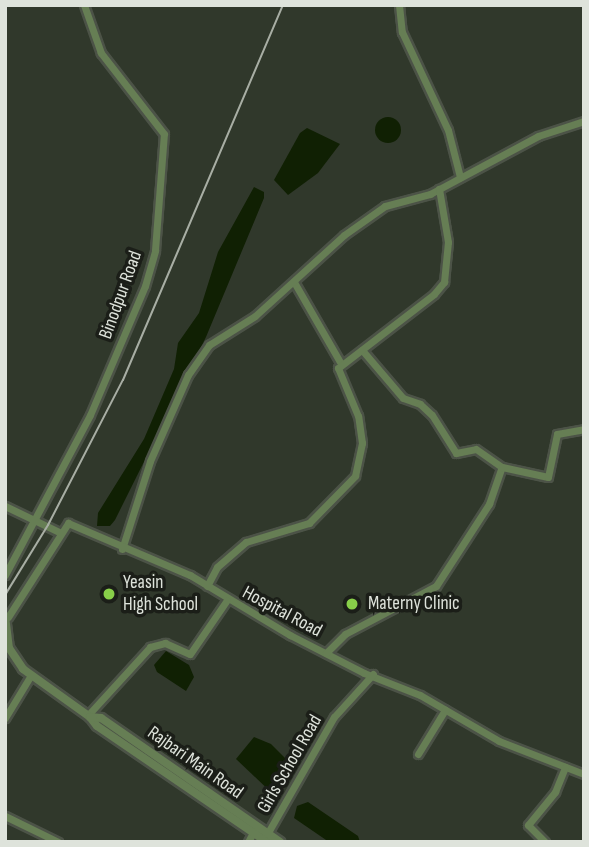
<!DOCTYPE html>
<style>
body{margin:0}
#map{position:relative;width:589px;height:847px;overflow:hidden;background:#30382b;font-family:"Sofia Sans Condensed",sans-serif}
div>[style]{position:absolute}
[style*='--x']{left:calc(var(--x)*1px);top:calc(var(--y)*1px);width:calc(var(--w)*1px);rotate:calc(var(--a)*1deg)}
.water>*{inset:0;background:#102003}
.round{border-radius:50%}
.roads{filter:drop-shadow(2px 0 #4c5347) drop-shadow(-2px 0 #4c5347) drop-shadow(0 2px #4c5347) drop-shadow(0 -2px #4c5347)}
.minor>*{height:7px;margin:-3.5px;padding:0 3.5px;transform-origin:3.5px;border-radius:3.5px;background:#667e54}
.tertiary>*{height:8px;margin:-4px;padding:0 4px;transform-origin:4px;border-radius:4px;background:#667e54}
.rail>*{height:2px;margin:-1px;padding:0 1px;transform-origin:1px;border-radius:1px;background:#a8aea4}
.dots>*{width:19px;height:19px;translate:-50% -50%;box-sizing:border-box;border:4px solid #1b1e18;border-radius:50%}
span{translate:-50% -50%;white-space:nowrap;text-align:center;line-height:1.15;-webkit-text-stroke:7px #1b1e18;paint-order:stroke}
.street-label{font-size:19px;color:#dee3db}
.poi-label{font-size:19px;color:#dee3db}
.left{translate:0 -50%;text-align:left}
.frame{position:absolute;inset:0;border:7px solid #dee3db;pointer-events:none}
</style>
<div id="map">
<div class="water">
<div class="round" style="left:375px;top:117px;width:26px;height:26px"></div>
<div style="clip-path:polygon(307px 128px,340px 144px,318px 173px,288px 195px,274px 180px,300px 133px)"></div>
<div style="clip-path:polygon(254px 187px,264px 192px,264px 198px,206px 337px,115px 520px,110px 526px,97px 526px,98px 513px,144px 439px,174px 369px,178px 343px,199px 313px,218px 252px)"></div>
<div style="clip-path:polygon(166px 651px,189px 665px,194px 677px,186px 691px,157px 672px,154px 665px)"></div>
<div style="clip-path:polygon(254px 737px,271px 744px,292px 765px,275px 796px,236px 759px)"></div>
<div style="clip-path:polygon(308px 802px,358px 836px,360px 842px,329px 842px,294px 818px,297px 806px)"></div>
</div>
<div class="roads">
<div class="minor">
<div style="--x:399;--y:5;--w:27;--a:84"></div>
<div style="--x:402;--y:32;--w:108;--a:64.9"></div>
<div style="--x:448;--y:130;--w:49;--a:75.7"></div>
<div style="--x:294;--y:282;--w:92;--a:60.1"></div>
<div style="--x:362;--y:350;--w:63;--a:49.5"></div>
<div style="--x:403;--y:398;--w:18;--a:19"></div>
<div style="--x:420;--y:404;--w:16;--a:43"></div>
<div style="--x:432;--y:415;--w:45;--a:57.7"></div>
<div style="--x:456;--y:453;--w:20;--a:-11"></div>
<div style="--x:476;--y:449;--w:32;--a:35"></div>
<div style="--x:5;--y:506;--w:62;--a:25.7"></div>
<div style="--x:122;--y:549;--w:92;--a:-72.3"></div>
<div style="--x:150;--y:461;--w:94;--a:-66.2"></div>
<div style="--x:188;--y:375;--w:37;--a:-55"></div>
<div style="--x:209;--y:345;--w:54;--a:-32.2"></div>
<div style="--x:255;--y:316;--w:120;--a:-42.3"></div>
<div style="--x:344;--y:235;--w:50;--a:-35.3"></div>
<div style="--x:385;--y:206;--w:47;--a:-14.9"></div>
<div style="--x:430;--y:194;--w:123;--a:-28.2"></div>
<div style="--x:538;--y:136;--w:48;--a:-18.1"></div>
<div style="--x:5;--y:575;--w:181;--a:-62"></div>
<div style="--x:90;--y:415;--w:140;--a:-66.9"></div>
<div style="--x:145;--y:286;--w:37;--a:-74"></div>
<div style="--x:155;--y:250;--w:116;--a:-85.6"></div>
<div style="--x:164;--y:134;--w:103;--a:-127.9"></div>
<div style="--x:101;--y:53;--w:51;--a:-109.5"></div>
<div style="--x:207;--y:586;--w:21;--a:-62"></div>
<div style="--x:217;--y:567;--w:38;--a:-41"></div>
<div style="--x:246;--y:542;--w:66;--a:-16.8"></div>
<div style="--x:309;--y:523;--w:66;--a:-45.6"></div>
<div style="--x:355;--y:476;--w:34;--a:-78"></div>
<div style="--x:362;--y:443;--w:27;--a:-98"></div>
<div style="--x:358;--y:416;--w:52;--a:-112.6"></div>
<div style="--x:338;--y:368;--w:121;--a:-37.6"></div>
<div style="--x:434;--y:294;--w:16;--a:-50"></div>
<div style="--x:444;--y:282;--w:40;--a:-84.3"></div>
<div style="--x:448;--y:242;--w:54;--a:-99.6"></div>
<div style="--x:8;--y:617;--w:112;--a:-57.4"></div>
<div style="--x:68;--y:523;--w:133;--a:23.1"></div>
<div style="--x:190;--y:575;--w:117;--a:31"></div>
<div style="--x:290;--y:635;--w:83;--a:27.2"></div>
<div style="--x:364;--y:673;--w:60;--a:21.4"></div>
<div style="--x:420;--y:695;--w:91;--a:30.2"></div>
<div style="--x:499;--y:741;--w:91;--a:21.2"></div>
<div style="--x:326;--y:653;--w:27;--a:-45"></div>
<div style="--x:345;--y:634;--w:103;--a:-27.8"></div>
<div style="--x:436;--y:586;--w:98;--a:-57.1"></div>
<div style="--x:489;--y:504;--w:39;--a:-71"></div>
<div style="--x:502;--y:467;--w:47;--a:12.3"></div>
<div style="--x:548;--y:477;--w:44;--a:-78.2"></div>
<div style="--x:557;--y:434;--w:27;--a:-10"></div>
<div style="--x:88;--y:715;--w:92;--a:-47.6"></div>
<div style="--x:150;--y:647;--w:16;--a:-15"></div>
<div style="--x:165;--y:643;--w:27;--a:24"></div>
<div style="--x:190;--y:654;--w:65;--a:-55.6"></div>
<div style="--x:5;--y:718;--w:50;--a:-58.8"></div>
<div style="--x:418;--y:754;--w:52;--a:-58.5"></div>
<div style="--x:5;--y:816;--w:59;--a:26.1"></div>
<div style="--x:266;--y:836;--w:137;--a:-60.3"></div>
<div style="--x:334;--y:717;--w:58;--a:-47.8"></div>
<div style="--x:248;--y:842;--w:15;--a:-62"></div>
<div style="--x:545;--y:842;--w:24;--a:-135"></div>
<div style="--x:528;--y:825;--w:43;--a:-50.7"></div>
<div style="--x:555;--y:792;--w:27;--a:-68"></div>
</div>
<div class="tertiary">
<div style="--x:5;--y:616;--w:32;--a:83"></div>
<div style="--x:9;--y:648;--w:25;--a:56"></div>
<div style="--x:23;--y:669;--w:82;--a:35.6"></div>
<div style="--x:90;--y:717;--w:11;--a:52"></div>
<div style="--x:97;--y:726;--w:206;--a:34.3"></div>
<div style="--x:90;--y:717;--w:11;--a:5"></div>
<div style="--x:101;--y:718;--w:218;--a:34.7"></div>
</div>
</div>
<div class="rail">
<div style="--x:5;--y:595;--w:82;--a:-58.4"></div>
<div style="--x:48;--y:525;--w:163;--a:-62.7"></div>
<div style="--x:123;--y:380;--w:408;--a:-66.9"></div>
</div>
<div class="dots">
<div style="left:109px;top:594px;background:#88cf49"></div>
<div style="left:352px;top:604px;background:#88cf49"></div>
</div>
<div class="street-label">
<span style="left:121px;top:295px;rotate:-70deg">Binodpur Road</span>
<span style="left:282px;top:612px;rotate:28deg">Hospital Road</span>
<span style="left:195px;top:763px;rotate:35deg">Rajbari Main Road</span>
<span style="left:290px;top:764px;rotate:-60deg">Girls School Road</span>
</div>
<div class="poi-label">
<span class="left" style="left:123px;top:594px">Yeasin<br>High School</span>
<span class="left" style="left:368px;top:604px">Materny Clinic</span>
</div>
<div class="frame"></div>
</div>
